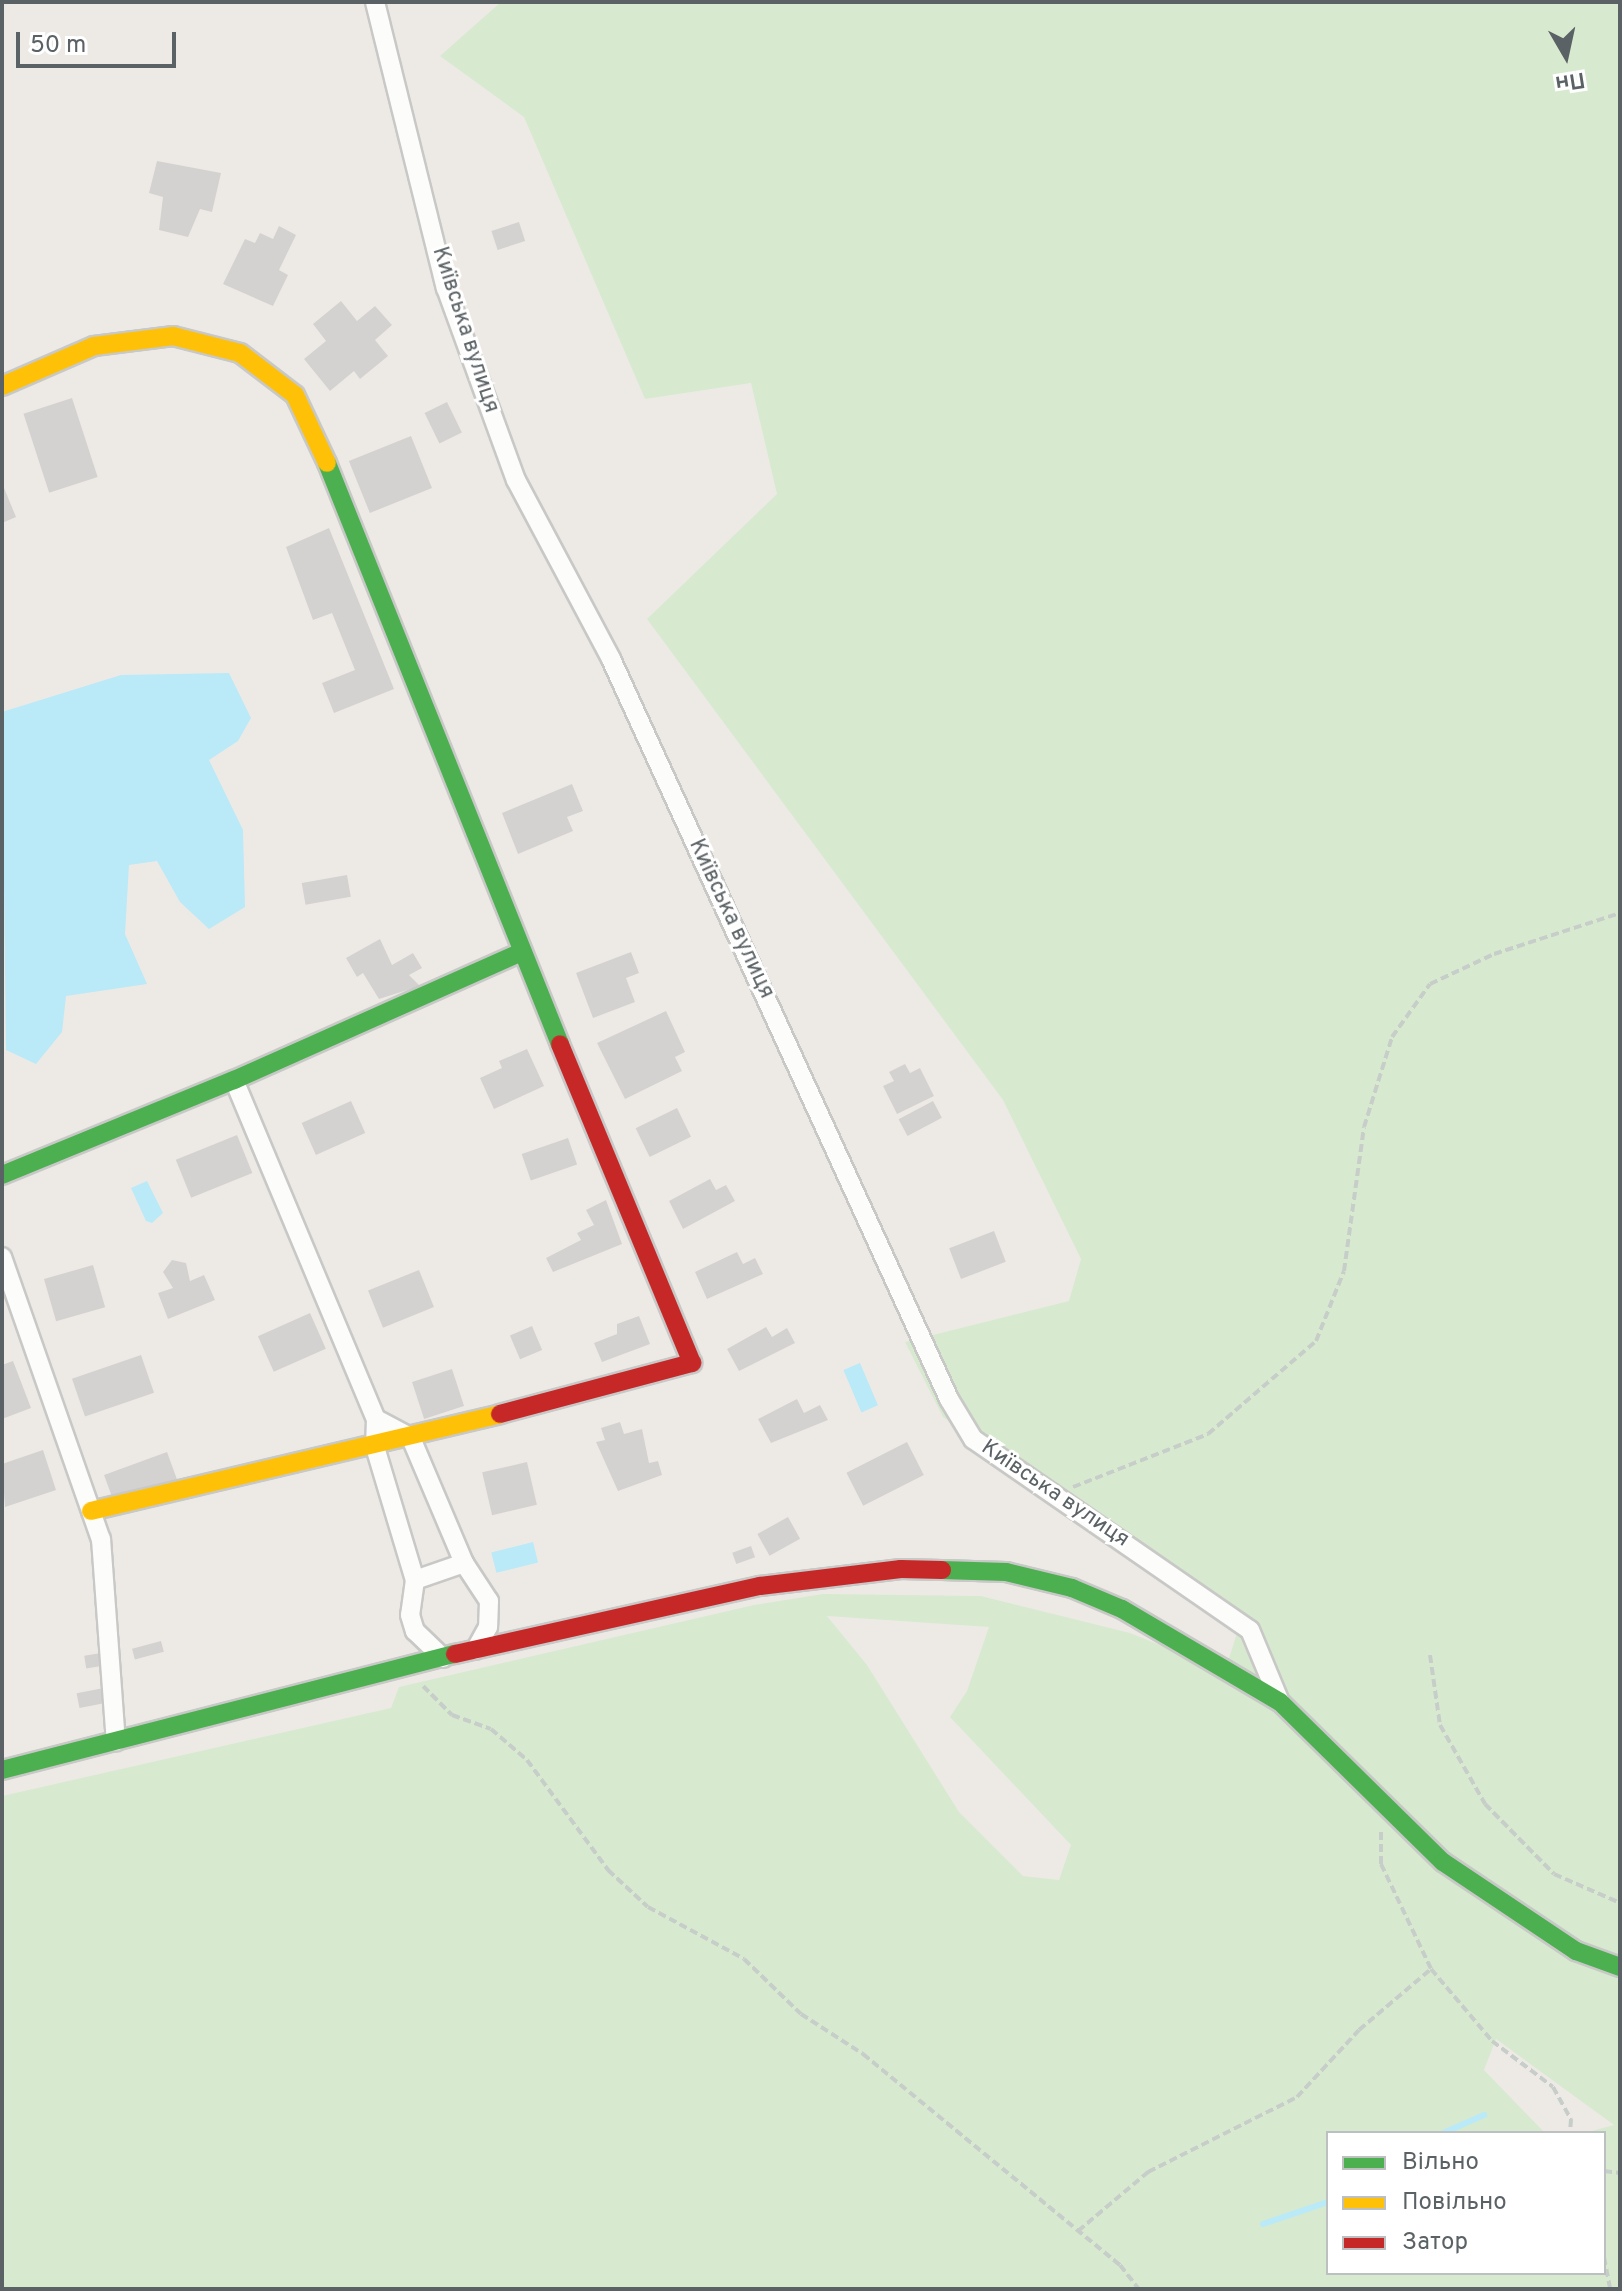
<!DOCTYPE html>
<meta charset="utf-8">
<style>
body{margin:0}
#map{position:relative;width:1622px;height:2291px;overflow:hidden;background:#edeae6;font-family:Overpass,sans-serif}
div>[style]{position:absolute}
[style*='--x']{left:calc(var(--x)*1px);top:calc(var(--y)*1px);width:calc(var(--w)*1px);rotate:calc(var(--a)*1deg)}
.green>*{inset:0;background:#d7eacf}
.water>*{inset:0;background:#bae9f8;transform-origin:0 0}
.stream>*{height:6px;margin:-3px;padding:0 3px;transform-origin:3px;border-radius:3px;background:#bae9f8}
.building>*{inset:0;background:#d4d2d0;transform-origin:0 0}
.path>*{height:4px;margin-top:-2px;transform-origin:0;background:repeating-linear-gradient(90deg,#c7cdc9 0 8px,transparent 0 12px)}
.roads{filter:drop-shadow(2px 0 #c8c8c7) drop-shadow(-2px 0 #c8c8c7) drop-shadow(0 2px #c8c8c7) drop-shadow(0 -2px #c8c8c7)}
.street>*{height:18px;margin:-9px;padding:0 9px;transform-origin:9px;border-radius:9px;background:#fcfcfb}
.fast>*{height:18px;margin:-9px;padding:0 9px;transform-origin:9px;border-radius:9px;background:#4caf50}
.slow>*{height:18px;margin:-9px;padding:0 9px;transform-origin:9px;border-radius:9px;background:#ffc107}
.jam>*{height:18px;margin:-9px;padding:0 9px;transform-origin:9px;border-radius:9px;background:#c62828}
span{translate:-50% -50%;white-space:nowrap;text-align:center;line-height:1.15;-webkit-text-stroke:6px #fff;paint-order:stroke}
.street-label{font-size:22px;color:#5b6265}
.frame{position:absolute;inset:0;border:4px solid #5b6265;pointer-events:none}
.legend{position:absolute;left:1326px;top:2131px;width:280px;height:144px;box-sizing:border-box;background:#fff;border:2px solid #bdc0c1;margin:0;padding:10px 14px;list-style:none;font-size:24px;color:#5b6265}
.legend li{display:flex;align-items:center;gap:16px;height:40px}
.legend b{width:40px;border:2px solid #bdc0c1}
.north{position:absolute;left:1526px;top:16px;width:80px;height:80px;-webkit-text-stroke:6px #fff;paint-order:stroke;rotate:171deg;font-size:22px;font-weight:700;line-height:32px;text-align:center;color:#5b6265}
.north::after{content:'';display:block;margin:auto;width:28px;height:36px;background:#5b6265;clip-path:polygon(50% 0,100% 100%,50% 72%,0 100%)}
.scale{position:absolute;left:16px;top:32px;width:160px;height:36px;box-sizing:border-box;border:4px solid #5b6265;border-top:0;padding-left:10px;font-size:24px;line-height:28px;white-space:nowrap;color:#5b6265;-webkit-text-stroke:6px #fff;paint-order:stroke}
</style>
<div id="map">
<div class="green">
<div style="clip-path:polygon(evenodd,501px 2px,1620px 2px,1620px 2289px,2px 2289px,2px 1796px,391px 1708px,399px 1687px,754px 1605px,823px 1594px,981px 1596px,1130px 1633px,1225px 1671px,1242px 1617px,943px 1417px,905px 1342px,1069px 1301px,1081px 1259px,1003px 1100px,647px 619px,777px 494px,751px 383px,645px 399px,524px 117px,440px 56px,501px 2px,827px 1616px,989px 1627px,967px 1691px,950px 1717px,1071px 1845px,1059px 1880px,1023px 1876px,959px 1812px,867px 1665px,827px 1616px,501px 2px,1496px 2039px,1614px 2125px,1584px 2133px,1604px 2133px,1604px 2273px,1328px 2273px,1328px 2133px,1545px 2133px,1484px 2070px,1496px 2039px)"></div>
</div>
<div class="water">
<div style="clip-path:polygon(229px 673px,251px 718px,238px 741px,209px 760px,243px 830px,245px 907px,209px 929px,180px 902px,157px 861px,129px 865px,125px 934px,147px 984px,66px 996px,62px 1032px,36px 1064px,6px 1050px,2px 712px,121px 675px)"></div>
<div style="clip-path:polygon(147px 1181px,163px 1213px,152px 1223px,146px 1221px,131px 1188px)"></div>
<div style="left:860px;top:1363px;width:46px;height:18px;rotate:67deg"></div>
<div style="left:533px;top:1542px;width:21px;height:43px;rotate:76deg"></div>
</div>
<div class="stream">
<div style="--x:1443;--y:2133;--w:45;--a:-23.7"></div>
<div style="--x:1263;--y:2224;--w:69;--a:-18.7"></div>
</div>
<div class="building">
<div style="clip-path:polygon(157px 161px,221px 173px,212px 212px,200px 209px,188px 237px,159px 230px,163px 197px,149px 193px)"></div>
<div style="left:519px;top:222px;width:20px;height:29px;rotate:72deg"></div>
<div style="clip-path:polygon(279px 226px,296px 235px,279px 270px,288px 275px,273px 306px,223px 284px,245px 239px,255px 243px,260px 233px,273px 239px)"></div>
<div style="clip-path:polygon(341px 301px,357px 321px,375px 306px,392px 325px,375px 340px,388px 356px,360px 379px,354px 371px,330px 391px,304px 359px,326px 341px,313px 324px)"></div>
<div style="left:72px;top:398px;width:83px;height:51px;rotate:72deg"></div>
<div style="left:447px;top:402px;width:34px;height:25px;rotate:64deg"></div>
<div style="left:411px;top:436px;width:56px;height:67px;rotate:68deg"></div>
<div style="clip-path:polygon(2px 483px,16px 517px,2px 523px)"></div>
<div style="clip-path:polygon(329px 528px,394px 689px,334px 713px,322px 683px,355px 670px,332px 613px,313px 620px,286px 547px)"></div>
<div style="clip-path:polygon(572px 784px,583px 811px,567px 817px,573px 831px,518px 854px,502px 813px)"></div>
<div style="left:347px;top:875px;width:22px;height:46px;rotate:80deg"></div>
<div style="clip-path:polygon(380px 939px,392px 965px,413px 953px,422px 968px,409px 975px,420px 986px,379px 999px,363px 973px,357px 977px,346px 958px)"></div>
<div style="clip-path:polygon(631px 952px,639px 973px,626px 978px,635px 1002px,593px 1018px,576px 973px)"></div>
<div style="clip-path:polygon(666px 1011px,685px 1052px,675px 1057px,682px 1071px,625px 1099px,597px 1043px)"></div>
<div style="clip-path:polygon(527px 1049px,544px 1086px,494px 1109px,480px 1078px,502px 1068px,499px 1061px)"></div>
<div style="clip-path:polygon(905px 1064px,910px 1073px,920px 1068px,934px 1096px,897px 1114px,883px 1086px,894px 1081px,889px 1072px)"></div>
<div style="left:351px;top:1101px;width:35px;height:54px;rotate:66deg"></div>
<div style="left:933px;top:1101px;width:19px;height:39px;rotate:62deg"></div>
<div style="left:677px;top:1108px;width:32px;height:46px;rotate:64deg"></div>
<div style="left:237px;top:1135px;width:41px;height:66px;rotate:68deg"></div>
<div style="left:568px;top:1138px;width:28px;height:49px;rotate:71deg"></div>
<div style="clip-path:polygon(710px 1179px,716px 1190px,726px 1185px,735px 1201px,683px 1229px,669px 1201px)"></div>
<div style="clip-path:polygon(606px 1200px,622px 1244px,553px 1272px,546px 1258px,581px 1240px,577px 1233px,594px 1225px,586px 1210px)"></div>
<div style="left:994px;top:1231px;width:33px;height:48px;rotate:69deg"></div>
<div style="clip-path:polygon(737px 1252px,743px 1264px,755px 1258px,763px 1274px,707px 1299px,695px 1272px)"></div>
<div style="clip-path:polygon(172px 1260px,186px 1263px,190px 1281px,204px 1275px,215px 1300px,168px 1319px,158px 1293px,173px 1288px,163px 1272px)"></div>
<div style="left:93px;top:1265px;width:44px;height:51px;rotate:74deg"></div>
<div style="left:419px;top:1270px;width:40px;height:55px;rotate:68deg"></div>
<div style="left:310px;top:1313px;width:39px;height:57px;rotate:66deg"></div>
<div style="clip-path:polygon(639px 1316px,650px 1344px,602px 1362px,594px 1343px,617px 1334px,617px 1324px)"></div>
<div style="left:532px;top:1326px;width:26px;height:24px;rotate:67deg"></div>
<div style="clip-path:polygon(766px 1327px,772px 1337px,787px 1328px,795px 1343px,739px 1371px,727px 1349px)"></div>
<div style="left:141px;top:1355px;width:40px;height:73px;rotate:71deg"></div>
<div style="clip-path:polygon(13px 1361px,31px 1408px,2px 1419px,2px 1365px)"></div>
<div style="left:452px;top:1369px;width:39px;height:42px;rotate:72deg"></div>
<div style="clip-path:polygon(797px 1399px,804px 1413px,820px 1405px,828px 1420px,771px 1443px,758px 1419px)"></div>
<div style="clip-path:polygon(620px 1422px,624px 1434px,642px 1429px,649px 1463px,658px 1461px,662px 1475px,618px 1491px,596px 1442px,605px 1440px,601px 1428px)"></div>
<div style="left:907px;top:1442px;width:37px;height:68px;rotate:63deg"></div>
<div style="clip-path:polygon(43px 1450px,56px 1490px,5px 1507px,2px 1464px)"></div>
<div style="left:167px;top:1452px;width:29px;height:67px;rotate:70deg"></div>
<div style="left:527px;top:1462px;width:44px;height:46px;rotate:77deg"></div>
<div style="left:788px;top:1517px;width:25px;height:35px;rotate:61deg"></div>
<div style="left:751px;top:1546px;width:12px;height:20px;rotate:70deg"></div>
<div style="left:161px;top:1641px;width:11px;height:30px;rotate:75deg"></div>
<div style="left:101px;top:1653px;width:13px;height:17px;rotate:81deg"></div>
<div style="left:109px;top:1687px;width:15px;height:33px;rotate:79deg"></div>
</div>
<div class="path">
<div style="--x:1073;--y:1487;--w:145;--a:-21.4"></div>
<div style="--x:1208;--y:1434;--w:143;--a:-40.7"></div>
<div style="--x:1316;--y:1341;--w:75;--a:-68.2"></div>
<div style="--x:1344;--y:1271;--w:145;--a:-82.1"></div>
<div style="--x:1364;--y:1127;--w:94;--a:-72.7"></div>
<div style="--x:1392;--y:1037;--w:65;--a:-54.4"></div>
<div style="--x:1430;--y:984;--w:71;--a:-25.1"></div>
<div style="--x:1494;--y:954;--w:133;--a:-18"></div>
<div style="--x:1430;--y:1655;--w:71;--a:81.9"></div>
<div style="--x:1440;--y:1725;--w:91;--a:60.3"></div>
<div style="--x:1485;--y:1804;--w:98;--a:45.4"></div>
<div style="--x:1554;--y:1874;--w:72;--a:23.7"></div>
<div style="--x:423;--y:1686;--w:41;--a:45"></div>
<div style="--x:452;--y:1715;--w:41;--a:19.7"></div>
<div style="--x:491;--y:1729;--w:48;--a:40.7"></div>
<div style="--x:527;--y:1760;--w:137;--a:53.6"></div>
<div style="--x:608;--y:1870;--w:54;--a:42.8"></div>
<div style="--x:648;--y:1907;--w:109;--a:28.4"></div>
<div style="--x:744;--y:1959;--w:79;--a:44"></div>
<div style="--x:801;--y:2014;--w:74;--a:32.8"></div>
<div style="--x:863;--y:2054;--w:333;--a:39.4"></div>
<div style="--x:1120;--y:2265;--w:31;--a:52"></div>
<div style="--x:1381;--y:1832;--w:32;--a:90"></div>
<div style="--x:1381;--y:1864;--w:116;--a:64.5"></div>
<div style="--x:1431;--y:1969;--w:94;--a:49.7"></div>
<div style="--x:1492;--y:2041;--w:76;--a:37"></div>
<div style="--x:1553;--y:2087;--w:37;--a:61"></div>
<div style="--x:1571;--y:2119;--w:14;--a:94"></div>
<div style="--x:1604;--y:2171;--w:16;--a:7"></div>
<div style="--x:1078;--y:2231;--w:92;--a:-40.1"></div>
<div style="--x:1148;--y:2172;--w:167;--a:-26.7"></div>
<div style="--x:1297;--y:2097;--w:91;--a:-47.2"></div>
<div style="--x:1359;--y:2030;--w:94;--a:-40.3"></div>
<div style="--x:1604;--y:2257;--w:33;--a:79"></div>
</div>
<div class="roads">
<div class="street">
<div style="--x:375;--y:2;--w:295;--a:76.1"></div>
<div style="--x:446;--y:288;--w:204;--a:70"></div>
<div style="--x:516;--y:480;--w:203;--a:62"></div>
<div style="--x:611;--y:659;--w:814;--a:65.45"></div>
<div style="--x:949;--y:1399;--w:47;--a:59"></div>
<div style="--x:973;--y:1439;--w:336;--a:34.6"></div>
<div style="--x:1250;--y:1630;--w:78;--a:67.4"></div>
<div style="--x:234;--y:1080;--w:368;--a:67.3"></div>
<div style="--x:376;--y:1419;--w:28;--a:92"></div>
<div style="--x:375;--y:1447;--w:139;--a:73.3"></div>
<div style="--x:415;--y:1580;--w:35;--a:98"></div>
<div style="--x:410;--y:1615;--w:17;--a:73"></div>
<div style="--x:415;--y:1631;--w:39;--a:44"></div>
<div style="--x:2;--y:1257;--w:299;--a:70.7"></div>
<div style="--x:101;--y:1539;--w:203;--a:85.8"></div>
<div style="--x:376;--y:1419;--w:40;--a:28"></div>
<div style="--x:411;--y:1438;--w:136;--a:67"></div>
<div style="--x:464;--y:1563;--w:45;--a:56.7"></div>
<div style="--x:489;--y:1601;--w:26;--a:92"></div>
<div style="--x:488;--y:1627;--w:26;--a:119"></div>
<div style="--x:415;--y:1580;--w:52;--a:-19.1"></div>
</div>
<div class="fast">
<div style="--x:327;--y:463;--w:626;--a:68.15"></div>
<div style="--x:2;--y:1175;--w:251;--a:-22.3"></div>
<div style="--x:234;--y:1080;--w:315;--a:-24"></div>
<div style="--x:942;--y:1570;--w:64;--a:1.8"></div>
<div style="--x:1006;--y:1572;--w:68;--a:13.6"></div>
<div style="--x:1072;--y:1588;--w:54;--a:22.8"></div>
<div style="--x:1122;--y:1609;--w:183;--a:30.5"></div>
<div style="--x:1280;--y:1702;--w:228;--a:44.5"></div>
<div style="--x:1443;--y:1862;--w:160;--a:33.8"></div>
<div style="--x:1576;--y:1951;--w:47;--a:20"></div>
<div style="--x:2;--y:1770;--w:468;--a:-14.4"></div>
</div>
<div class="slow">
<div style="--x:2;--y:386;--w:100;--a:-23.5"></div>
<div style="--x:94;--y:346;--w:80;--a:-7.2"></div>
<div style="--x:173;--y:336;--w:69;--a:14.2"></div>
<div style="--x:240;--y:353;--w:69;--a:37.4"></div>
<div style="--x:295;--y:395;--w:75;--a:64.8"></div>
<div style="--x:91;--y:1511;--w:420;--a:-13.3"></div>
</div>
<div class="jam">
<div style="--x:500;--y:1414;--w:199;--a:-14.9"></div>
<div style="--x:692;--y:1363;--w:345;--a:-112.5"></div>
<div style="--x:455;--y:1654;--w:312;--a:-12.6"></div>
<div style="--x:760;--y:1586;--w:142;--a:-6.9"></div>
<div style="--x:901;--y:1569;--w:41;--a:1.4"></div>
</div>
</div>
<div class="street-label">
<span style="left:465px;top:330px;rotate:72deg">Київська вулиця</span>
<span style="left:731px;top:919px;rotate:65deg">Київська вулиця</span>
<span style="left:1055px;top:1494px;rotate:34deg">Київська вулиця</span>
</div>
<div class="frame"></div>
<ul class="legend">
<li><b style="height:10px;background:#4caf50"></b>Вільно</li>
<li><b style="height:10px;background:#ffc107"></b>Повільно</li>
<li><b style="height:10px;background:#c62828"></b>Затор</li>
</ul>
<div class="north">Пн</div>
<div class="scale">50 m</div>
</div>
